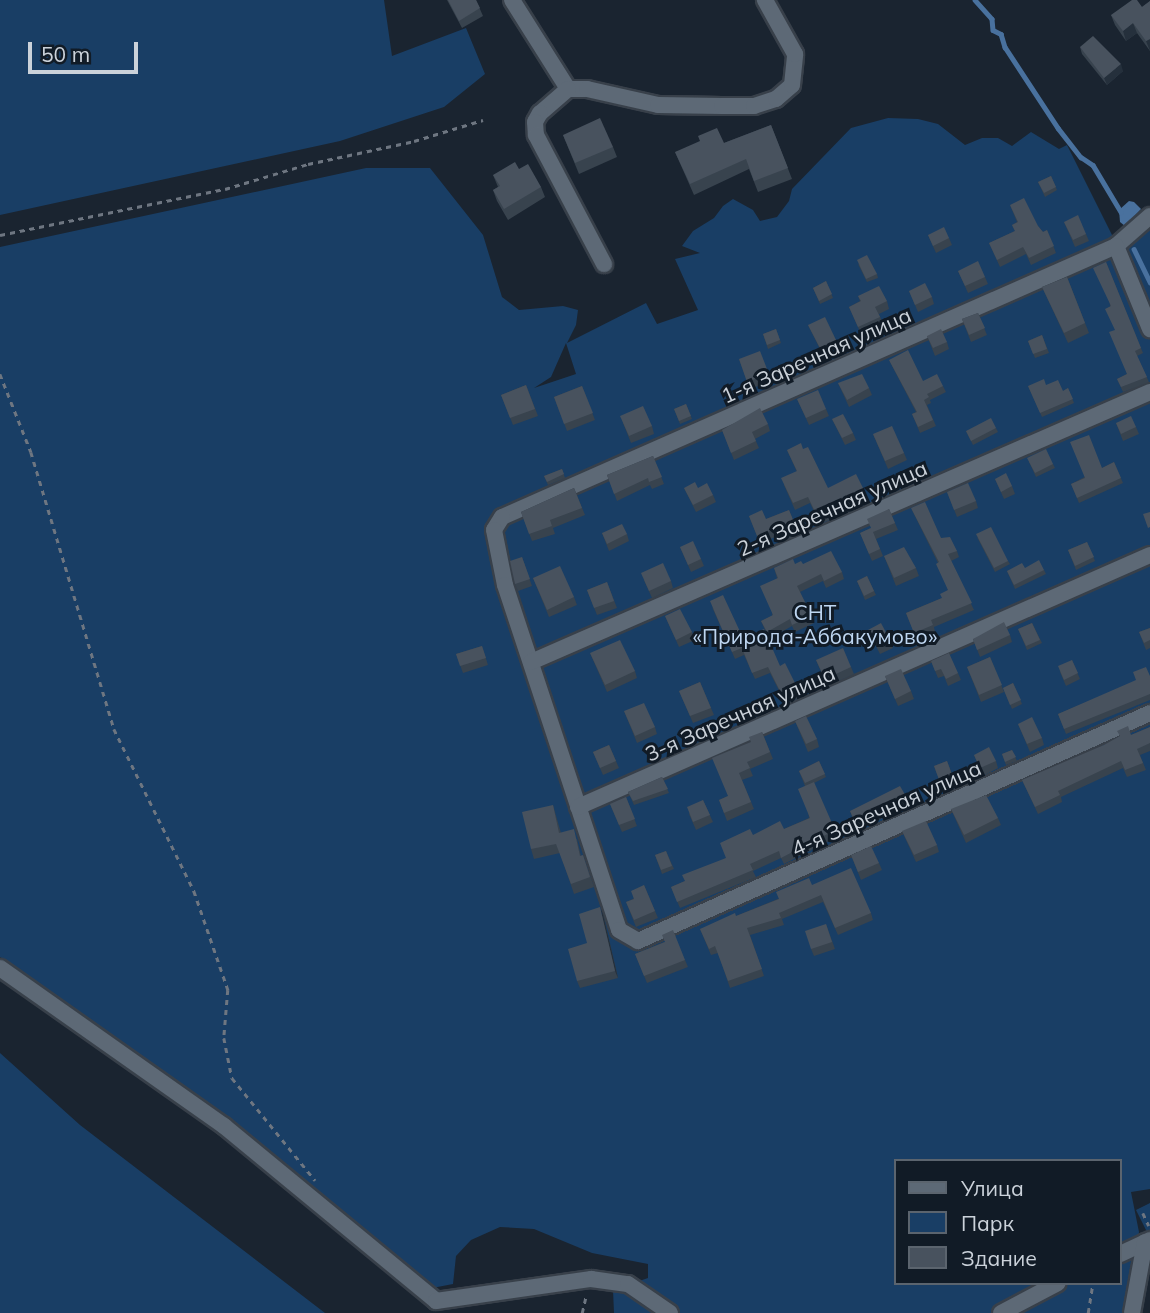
<!DOCTYPE html>
<meta charset="utf-8">
<style>
body{margin:0}
#map{position:relative;width:1150px;height:1313px;overflow:hidden;background:#1a2430;font-family:Mulish,sans-serif}
div>[style]{position:absolute}
.green>*{inset:0;background:#193e65}
.water>*{inset:0;background:#49719e}
.stream>*{height:4.5px;margin:-2.25px;padding:0 2.25px;transform-origin:2.25px;border-radius:2.25px;background:#49719e}
.path>*{height:2.5px;margin-top:-1.25px;transform-origin:0;background:repeating-linear-gradient(90deg,#6e7681 0 5px,transparent 0 10px)}
.roads{filter:drop-shadow(2px 0 #38404a) drop-shadow(-2px 0 #38404a) drop-shadow(0 2px #38404a) drop-shadow(0 -2px #38404a)}
.minor>*{height:16px;margin:-8px;padding:0 8px;transform-origin:8px;border-radius:8px;background:#5d6976}
.wall>*{inset:0;background:#38434e}
.shaded-wall>*{inset:0;background:#25303c}
.building>*{inset:0;background:#48525e}
span{translate:-50% -50%;white-space:nowrap;text-align:center;line-height:1.15;-webkit-text-stroke:6px #111b26;paint-order:stroke}
.street-label{font-size:21px;color:#cbd2da}
.park-label{font-size:21px;color:#bed6f1}
.legend{position:absolute;left:894px;top:1159px;width:228px;height:126px;box-sizing:border-box;background:#111b26;border:2px solid #5b646e;margin:0;padding:9px 12px;list-style:none;font-size:21px;color:#cbd2da}
.legend li{display:flex;align-items:center;gap:14px;height:35px}
.legend b{width:35px;border:2px solid #5b646e}
.scale{position:absolute;left:28px;top:42px;width:110px;height:32px;box-sizing:border-box;border:4px solid #cbd2da;border-top:0;padding-left:9px;font-size:21px;line-height:24px;white-space:nowrap;color:#cbd2da;-webkit-text-stroke:5px #111b26;paint-order:stroke}
</style>
<div id="map">
<div class="green">
<i style="clip-path:polygon(0 0,384px 0,392px 56px,466px 28px,485px 74px,444px 107px,340px 141px,0 215px)"></i>
<i style="clip-path:polygon(evenodd,888px 118px,918px 119px,938px 124px,965px 145px,982px 138px,998px 138px,1012px 146px,1031px 132px,1059px 149px,1067px 145px,1113px 237px,1150px 219px,1150px 1189px,1131px 1192px,1139px 1232px,1125px 1313px,614px 1313px,613px 1290px,648px 1278px,648px 1264px,592px 1253px,534px 1229px,500px 1227px,471px 1240px,456px 1256px,453px 1284px,427px 1289px,367px 1233px,234px 1122px,0 957px,0 247px,366px 168px,430px 168px,483px 235px,502px 297px,519px 310px,563px 306px,578px 310px,576px 325px,567px 343px,646px 303px,657px 324px,698px 310px,675px 259px,700px 253px,682px 246px,693px 231px,714px 218px,723px 206px,733px 199px,753px 210px,760px 221px,777px 217px,789px 201px,792px 189px,851px 128px,888px 118px,566px 343px,576px 374px,534px 388px,551px 377px,566px 343px,888px 118px,896px 1161px,1120px 1161px,1120px 1283px,896px 1283px,896px 1161px)"></i>
<i style="clip-path:polygon(0 1053px,80px 1125px,325px 1313px,0 1313px)"></i>
<i style="clip-path:polygon(1150px 1203px,1150px 1230px,1147px 1232px,1136px 1210px)"></i>
</div>
<div class="water">
<i style="clip-path:polygon(1129px 201px,1134px 202px,1141px 209px,1125px 226px,1120px 222px,1119px 210px)"></i>
</div>
<div class="stream">
<i style="left:975px;top:0;width:25px;rotate:48deg"></i>
<i style="left:992px;top:19px;width:11px;rotate:85deg"></i>
<i style="left:993px;top:30px;width:9px;rotate:27deg"></i>
<i style="left:1001px;top:34px;width:14px;rotate:73deg"></i>
<i style="left:1005px;top:47px;width:97px;rotate:56.8deg"></i>
<i style="left:1058px;top:128px;width:37px;rotate:52deg"></i>
<i style="left:1081px;top:157px;width:14px;rotate:34deg"></i>
<i style="left:1093px;top:165px;width:55px;rotate:59.2deg"></i>
<i style="left:1134px;top:249px;width:37px;rotate:64deg"></i>
</div>
<div class="path">
<i style="left:0;top:235px;width:230px;rotate:-11.6deg"></i>
<i style="left:225px;top:189px;width:87px;rotate:-16.8deg"></i>
<i style="left:308px;top:164px;width:108px;rotate:-12.2deg"></i>
<i style="left:414px;top:141px;width:72px;rotate:-16.9deg"></i>
<i style="left:0;top:374px;width:84px;rotate:68.3deg"></i>
<i style="left:31px;top:452px;width:289px;rotate:73.3deg"></i>
<i style="left:114px;top:729px;width:181px;rotate:63.7deg"></i>
<i style="left:194px;top:891px;width:105px;rotate:71deg"></i>
<i style="left:228px;top:990px;width:48px;rotate:94.8deg"></i>
<i style="left:224px;top:1038px;width:41px;rotate:78.7deg"></i>
<i style="left:232px;top:1078px;width:132px;rotate:50.9deg"></i>
<i style="left:1143px;top:1213px;width:14px;rotate:65deg"></i>
<i style="left:582px;top:1313px;width:17px;rotate:-77deg"></i>
<i style="left:1088px;top:1313px;width:30px;rotate:-81deg"></i>
</div>
<div class="roads">
<div class="minor">
<i style="left:512px;top:0;width:105px;rotate:57.8deg"></i>
<i style="left:568px;top:89px;width:19px"></i>
<i style="left:587px;top:89px;width:73px;rotate:12.7deg"></i>
<i style="left:658px;top:105px;width:64px;rotate:0.9deg"></i>
<i style="left:722px;top:106px;width:32px"></i>
<i style="left:754px;top:106px;width:23px;rotate:-18deg"></i>
<i style="left:776px;top:99px;width:21px;rotate:-41deg"></i>
<i style="left:792px;top:85px;width:31px;rotate:-84deg"></i>
<i style="left:795px;top:54px;width:62px;rotate:-119.1deg"></i>
<i style="left:568px;top:89px;width:37px;rotate:139deg"></i>
<i style="left:540px;top:113px;width:10px;rotate:119deg"></i>
<i style="left:535px;top:122px;width:13px;rotate:86deg"></i>
<i style="left:536px;top:135px;width:146px;rotate:62.2deg"></i>
<i style="left:1150px;top:216px;width:45px;rotate:138.6deg"></i>
<i style="left:1116px;top:246px;width:671px;rotate:156.18deg"></i>
<i style="left:502px;top:517px;width:15px;rotate:122deg"></i>
<i style="left:494px;top:530px;width:56px;rotate:78.7deg"></i>
<i style="left:505px;top:585px;width:363px;rotate:71.7deg"></i>
<i style="left:619px;top:930px;width:22px;rotate:30deg"></i>
<i style="left:638px;top:941px;width:560px;rotate:-24deg"></i>
<i style="left:1116px;top:246px;width:90px;rotate:67.7deg"></i>
<i style="left:531px;top:662px;width:675px;rotate:-23.57deg"></i>
<i style="left:578px;top:807px;width:625px;rotate:-23.78deg"></i>
<i style="left:0;top:968px;width:274px;rotate:35.2deg"></i>
<i style="left:224px;top:1126px;width:275px;rotate:39.5deg"></i>
<i style="left:436px;top:1301px;width:157px;rotate:-8.1deg"></i>
<i style="left:591px;top:1279px;width:37px;rotate:8deg"></i>
<i style="left:628px;top:1284px;width:51px;rotate:34.6deg"></i>
<i style="left:1120px;top:1254px;width:33px;rotate:-25deg"></i>
<i style="left:1001px;top:1313px;width:64px;rotate:-27.8deg"></i>
<i style="left:1132px;top:1313px;width:72px;rotate:-79.6deg"></i>
</div>
</div>
<div class="wall">
<i style="clip-path:polygon(447px 0,476px 0,483px 16px,462px 28px)"></i>
<i style="clip-path:polygon(1150px 1px,1150px 51px,1137px 33px,1126px 41px,1115px 25px,1111px 15px,1142px 7px)"></i>
<i style="clip-path:polygon(1080px 47px,1123px 71px,1107px 85px,1082px 54px)"></i>
<i style="clip-path:polygon(771px 125px,792px 179px,758px 192px,749px 169px,694px 195px,675px 152px,724px 143px)"></i>
<i style="clip-path:polygon(563px 135px,613px 147px,617px 157px,579px 174px)"></i>
<i style="clip-path:polygon(519px 169px,541px 187px,545px 197px,508px 220px,497px 201px,493px 190px,498px 187px,493px 175px)"></i>
<i style="clip-path:polygon(1051px 176px,1057px 190px,1045px 197px,1038px 182px)"></i>
<i style="clip-path:polygon(1010px 205px,1038px 226px,1043px 232px,1047px 230px,1056px 253px,1031px 265px,1026px 254px,1000px 267px,989px 243px,1015px 231px,1012px 225px,1017px 222px)"></i>
<i style="clip-path:polygon(1064px 222px,1086px 234px,1089px 241px,1075px 247px)"></i>
<i style="clip-path:polygon(928px 235px,949px 238px,952px 245px,936px 253px)"></i>
<i style="clip-path:polygon(1106px 262px,1143px 353px,1137px 356px,1149px 382px,1123px 392px,1117px 379px,1127px 374px,1115px 330px,1110px 306px)"></i>
<i style="clip-path:polygon(858px 264px,877px 274px,878px 278px,867px 282px)"></i>
<i style="clip-path:polygon(958px 271px,985px 277px,988px 284px,968px 293px)"></i>
<i style="clip-path:polygon(1067px 277px,1089px 333px,1068px 343px,1042px 287px)"></i>
<i style="clip-path:polygon(826px 281px,833px 298px,820px 304px,813px 288px)"></i>
<i style="clip-path:polygon(909px 291px,932px 297px,934px 304px,918px 312px)"></i>
<i style="clip-path:polygon(858px 296px,887px 301px,889px 309px,879px 314px,883px 324px,861px 334px,849px 307px,860px 301px)"></i>
<i style="clip-path:polygon(978px 313px,987px 335px,971px 342px,962px 319px)"></i>
<i style="clip-path:polygon(808px 325px,836px 340px,839px 347px,823px 355px)"></i>
<i style="clip-path:polygon(776px 329px,781px 343px,768px 349px,763px 334px)"></i>
<i style="clip-path:polygon(1042px 335px,1049px 353px,1035px 358px,1028px 341px)"></i>
<i style="clip-path:polygon(927px 336px,947px 342px,949px 349px,935px 356px)"></i>
<i style="clip-path:polygon(739px 359px,769px 374px,772px 381px,750px 389px)"></i>
<i style="clip-path:polygon(889px 360px,923px 381px,943px 386px,946px 392px,930px 400px,931px 403px,927px 405px,936px 426px,920px 433px,912px 414px,916px 412px)"></i>
<i style="clip-path:polygon(838px 383px,869px 388px,872px 395px,849px 407px)"></i>
<i style="clip-path:polygon(526px 385px,538px 416px,513px 425px,501px 395px)"></i>
<i style="clip-path:polygon(1046px 385px,1063px 391px,1068px 388px,1074px 403px,1042px 417px,1028px 386px)"></i>
<i style="clip-path:polygon(582px 386px,595px 420px,567px 431px,554px 397px)"></i>
<i style="clip-path:polygon(797px 399px,826px 409px,829px 416px,809px 425px)"></i>
<i style="clip-path:polygon(686px 404px,692px 419px,680px 424px,674px 409px)"></i>
<i style="clip-path:polygon(832px 419px,853px 433px,856px 440px,845px 445px)"></i>
<i style="clip-path:polygon(623px 423px,652px 426px,654px 434px,631px 443px)"></i>
<i style="clip-path:polygon(1116px 423px,1136px 427px,1139px 434px,1123px 441px)"></i>
<i style="clip-path:polygon(768px 424px,770px 431px,755px 439px,759px 448px,734px 460px,722px 430px)"></i>
<i style="clip-path:polygon(996px 428px,998px 432px,973px 445px,966px 431px)"></i>
<i style="clip-path:polygon(873px 434px,904px 453px,907px 460px,888px 469px)"></i>
<i style="clip-path:polygon(787px 450px,828px 488px,867px 496px,869px 503px,820px 524px,810px 503px,795px 510px,784px 485px,797px 472px)"></i>
<i style="clip-path:polygon(653px 456px,664px 484px,652px 489px,650px 485px,617px 501px,607px 475px)"></i>
<i style="clip-path:polygon(1029px 462px,1053px 464px,1055px 468px,1036px 477px)"></i>
<i style="clip-path:polygon(1114px 462px,1123px 483px,1079px 503px,1071px 484px)"></i>
<i style="clip-path:polygon(562px 469px,565px 478px,548px 485px,544px 476px)"></i>
<i style="clip-path:polygon(995px 479px,1012px 486px,1015px 494px,1004px 499px)"></i>
<i style="clip-path:polygon(574px 488px,585px 515px,553px 528px,555px 534px,532px 541px,521px 512px)"></i>
<i style="clip-path:polygon(684px 488px,713px 495px,716px 502px,696px 512px)"></i>
<i style="clip-path:polygon(947px 492px,976px 501px,978px 508px,957px 517px)"></i>
<i style="clip-path:polygon(911px 508px,941px 538px,957px 551px,959px 557px,951px 561px,974px 610px,934px 627px,935px 632px,917px 640px,906px 613px,942px 598px,948px 590px,938px 563px)"></i>
<i style="clip-path:polygon(889px 509px,898px 530px,876px 539px,883px 556px,872px 561px,860px 533px,871px 528px)"></i>
<i style="clip-path:polygon(789px 510px,799px 534px,785px 540px,783px 534px,760px 543px,749px 516px,766px 519px)"></i>
<i style="clip-path:polygon(602px 533px,627px 534px,629px 541px,609px 551px)"></i>
<i style="clip-path:polygon(977px 537px,1008px 561px,1010px 564px,995px 572px)"></i>
<i style="clip-path:polygon(1087px 542px,1095px 561px,1076px 570px,1068px 550px)"></i>
<i style="clip-path:polygon(680px 547px,701px 559px,704px 566px,691px 572px)"></i>
<i style="clip-path:polygon(884px 556px,916px 568px,919px 576px,896px 586px)"></i>
<i style="clip-path:polygon(522px 557px,532px 586px,518px 591px,515px 584px)"></i>
<i style="clip-path:polygon(795px 564px,803px 564px,842px 572px,844px 579px,826px 588px,823px 581px,800px 592px,814px 623px,795px 632px,792px 626px,769px 639px,761px 621px,772px 616px,777px 578px,774px 568px)"></i>
<i style="clip-path:polygon(1025px 568px,1044px 570px,1046px 574px,1015px 589px,1007px 571px)"></i>
<i style="clip-path:polygon(867px 576px,876px 595px,865px 600px,857px 581px)"></i>
<i style="clip-path:polygon(533px 578px,574px 597px,577px 605px,549px 617px)"></i>
<i style="clip-path:polygon(644px 580px,671px 581px,673px 588px,652px 598px)"></i>
<i style="clip-path:polygon(607px 582px,617px 608px,597px 615px,587px 590px)"></i>
<i style="clip-path:polygon(712px 607px,743px 638px,780px 666px,799px 691px,801px 697px,786px 704px,770px 673px,755px 679px,744px 655px,735px 659px)"></i>
<i style="clip-path:polygon(665px 616px,692px 632px,695px 640px,679px 647px)"></i>
<i style="clip-path:polygon(1032px 623px,1042px 643px,1027px 650px,1018px 629px)"></i>
<i style="clip-path:polygon(1150px 628px,1150px 648px,1146px 650px,1139px 632px)"></i>
<i style="clip-path:polygon(868px 630px,890px 640px,893px 648px,880px 654px)"></i>
<i style="clip-path:polygon(1010px 635px,1012px 642px,980px 657px,973px 639px)"></i>
<i style="clip-path:polygon(482px 646px,488px 665px,463px 673px,456px 654px)"></i>
<i style="clip-path:polygon(590px 653px,635px 671px,637px 678px,607px 692px)"></i>
<i style="clip-path:polygon(990px 657px,1004px 692px,981px 702px,967px 667px)"></i>
<i style="clip-path:polygon(816px 660px,851px 667px,854px 674px,827px 686px)"></i>
<i style="clip-path:polygon(1072px 660px,1080px 679px,1066px 686px,1060px 672px)"></i>
<i style="clip-path:polygon(931px 661px,958px 673px,961px 680px,948px 686px,944px 676px,938px 678px)"></i>
<i style="clip-path:polygon(885px 676px,911px 691px,914px 699px,898px 706px)"></i>
<i style="clip-path:polygon(1150px 676px,1150px 700px,1066px 734px,1058px 714px)"></i>
<i style="clip-path:polygon(700px 682px,714px 715px,693px 723px,679px 691px)"></i>
<i style="clip-path:polygon(1013px 683px,1022px 704px,1012px 709px,1003px 688px)"></i>
<i style="clip-path:polygon(624px 711px,655px 727px,657px 734px,637px 743px)"></i>
<i style="clip-path:polygon(795px 721px,817px 739px,819px 747px,808px 752px)"></i>
<i style="clip-path:polygon(1018px 724px,1042px 738px,1044px 745px,1030px 752px)"></i>
<i style="clip-path:polygon(1150px 727px,1150px 751px,1140px 755px,1146px 770px,1127px 777px,1123px 768px,1061px 797px,1062px 802px,1038px 814px,1022px 780px)"></i>
<i style="clip-path:polygon(762px 732px,773px 759px,750px 769px,753px 776px,742px 780px,754px 809px,727px 821px,719px 800px,728px 796px,751px 742px)"></i>
<i style="clip-path:polygon(609px 745px,619px 768px,603px 775px,593px 752px)"></i>
<i style="clip-path:polygon(1012px 750px,1017px 761px,1006px 765px,1002px 754px)"></i>
<i style="clip-path:polygon(974px 755px,996px 761px,998px 768px,983px 776px)"></i>
<i style="clip-path:polygon(819px 761px,826px 777px,814px 783px,837px 837px,784px 864px,781px 858px,753px 871px,756px 877px,680px 908px,671px 887px,685px 881px,726px 858px,753px 835px,784px 829px,809px 818px,805px 786px,799px 771px)"></i>
<i style="clip-path:polygon(947px 761px,957px 787px,944px 792px,934px 766px)"></i>
<i style="clip-path:polygon(662px 777px,669px 793px,634px 805px,628px 792px)"></i>
<i style="clip-path:polygon(626px 797px,637px 826px,622px 832px,610px 804px)"></i>
<i style="clip-path:polygon(907px 798px,909px 806px,857px 830px,850px 811px)"></i>
<i style="clip-path:polygon(703px 800px,713px 822px,696px 830px,689px 814px)"></i>
<i style="clip-path:polygon(553px 805px,561px 833px,577px 839px,581px 856px,583px 855px,594px 887px,574px 894px,560px 853px,534px 859px,531px 849px)"></i>
<i style="clip-path:polygon(951px 809px,998px 818px,1001px 825px,966px 843px)"></i>
<i style="clip-path:polygon(902px 831px,937px 845px,939px 852px,916px 862px)"></i>
<i style="clip-path:polygon(666px 851px,674px 869px,662px 874px,655px 855px)"></i>
<i style="clip-path:polygon(851px 855px,879px 863px,882px 870px,861px 880px)"></i>
<i style="clip-path:polygon(644px 885px,658px 918px,636px 927px,626px 902px,633px 899px)"></i>
<i style="clip-path:polygon(812px 885px,871px 913px,873px 920px,838px 935px,823px 902px,782px 919px,784px 925px,750px 935px,764px 976px,730px 988px,718px 953px,711px 955px,700px 929px,736px 916px)"></i>
<i style="clip-path:polygon(603px 914px,618px 978px,580px 988px,577px 981px,587px 943px)"></i>
<i style="clip-path:polygon(826px 924px,835px 949px,814px 956px,811px 949px)"></i>
<i style="clip-path:polygon(664px 942px,685px 960px,688px 967px,647px 983px,635px 954px)"></i>
</div>
<div class="shaded-wall">
<i style="clip-path:polygon(1133px 23px,1137px 33px,1126px 41px,1123px 31px)"></i>
<i style="clip-path:polygon(1150px 39px,1150px 51px,1146px 41px)"></i>
<i style="clip-path:polygon(1121px 64px,1123px 71px,1107px 85px,1104px 78px)"></i>
<i style="clip-path:polygon(600px 907px,603px 914px,618px 978px,615px 971px)"></i>
</div>
<div class="building">
<i style="clip-path:polygon(448px 0,476px 0,480px 8px,459px 21px)"></i>
<i style="clip-path:polygon(1132px 0,1137px 0,1142px 7px,1150px 1px,1150px 39px,1146px 41px,1133px 23px,1123px 31px,1111px 15px)"></i>
<i style="clip-path:polygon(1093px 36px,1121px 64px,1104px 78px,1080px 47px)"></i>
<i style="clip-path:polygon(600px 118px,613px 147px,575px 163px,563px 135px)"></i>
<i style="clip-path:polygon(771px 125px,788px 168px,754px 181px,746px 159px,690px 184px,675px 152px,700px 141px,698px 136px,717px 128px,724px 143px)"></i>
<i style="clip-path:polygon(515px 162px,519px 169px,528px 164px,541px 187px,504px 209px,493px 190px,500px 186px,493px 175px)"></i>
<i style="clip-path:polygon(1051px 176px,1056px 187px,1044px 193px,1038px 182px)"></i>
<i style="clip-path:polygon(1024px 198px,1038px 226px,1043px 232px,1047px 230px,1054px 246px,1029px 258px,1023px 247px,997px 260px,989px 243px,1015px 231px,1012px 225px,1018px 222px,1010px 205px)"></i>
<i style="clip-path:polygon(1078px 215px,1086px 234px,1073px 240px,1064px 222px)"></i>
<i style="clip-path:polygon(944px 227px,949px 238px,933px 246px,928px 235px)"></i>
<i style="clip-path:polygon(867px 255px,877px 274px,866px 279px,857px 260px)"></i>
<i style="clip-path:polygon(978px 261px,985px 277px,965px 286px,958px 271px)"></i>
<i style="clip-path:polygon(1106px 262px,1141px 348px,1135px 351px,1147px 377px,1121px 387px,1117px 379px,1127px 374px,1109px 332px,1115px 330px,1105px 309px,1111px 306px,1093px 268px)"></i>
<i style="clip-path:polygon(1067px 277px,1085px 323px,1064px 333px,1042px 287px)"></i>
<i style="clip-path:polygon(826px 281px,832px 294px,819px 301px,813px 288px)"></i>
<i style="clip-path:polygon(925px 283px,932px 297px,915px 305px,909px 291px)"></i>
<i style="clip-path:polygon(879px 286px,887px 301px,875px 307px,880px 317px,858px 327px,849px 307px,861px 301px,858px 296px)"></i>
<i style="clip-path:polygon(978px 313px,985px 328px,969px 335px,962px 319px)"></i>
<i style="clip-path:polygon(825px 317px,836px 340px,820px 348px,808px 325px)"></i>
<i style="clip-path:polygon(776px 329px,780px 340px,767px 345px,763px 334px)"></i>
<i style="clip-path:polygon(941px 329px,947px 342px,933px 348px,927px 336px)"></i>
<i style="clip-path:polygon(1042px 335px,1047px 349px,1033px 354px,1028px 341px)"></i>
<i style="clip-path:polygon(908px 350px,923px 381px,937px 374px,943px 386px,927px 394px,929px 397px,924px 400px,933px 420px,918px 427px,912px 414px,917px 412px,889px 360px)"></i>
<i style="clip-path:polygon(760px 351px,769px 374px,747px 382px,739px 359px)"></i>
<i style="clip-path:polygon(862px 374px,869px 388px,847px 400px,838px 383px)"></i>
<i style="clip-path:polygon(1044px 379px,1046px 385px,1058px 380px,1063px 391px,1068px 388px,1073px 399px,1040px 413px,1028px 386px)"></i>
<i style="clip-path:polygon(526px 385px,535px 409px,510px 418px,501px 395px)"></i>
<i style="clip-path:polygon(582px 386px,593px 413px,564px 424px,554px 397px)"></i>
<i style="clip-path:polygon(818px 390px,826px 409px,806px 418px,797px 399px)"></i>
<i style="clip-path:polygon(686px 404px,691px 416px,679px 421px,674px 409px)"></i>
<i style="clip-path:polygon(643px 406px,652px 426px,629px 436px,620px 416px)"></i>
<i style="clip-path:polygon(760px 408px,768px 424px,752px 432px,756px 441px,731px 453px,722px 430px)"></i>
<i style="clip-path:polygon(843px 414px,853px 433px,842px 438px,832px 419px)"></i>
<i style="clip-path:polygon(1131px 416px,1136px 427px,1121px 434px,1116px 423px)"></i>
<i style="clip-path:polygon(991px 418px,996px 428px,971px 441px,966px 431px)"></i>
<i style="clip-path:polygon(892px 426px,904px 453px,885px 461px,873px 434px)"></i>
<i style="clip-path:polygon(1089px 435px,1102px 468px,1114px 462px,1121px 478px,1077px 498px,1071px 484px,1085px 478px,1070px 442px)"></i>
<i style="clip-path:polygon(801px 443px,803px 449px,808px 447px,828px 488px,856px 474px,867px 496px,818px 518px,808px 497px,793px 503px,781px 478px,797px 471px,787px 450px)"></i>
<i style="clip-path:polygon(1046px 449px,1053px 464px,1035px 473px,1027px 458px)"></i>
<i style="clip-path:polygon(653px 456px,662px 477px,649px 482px,648px 478px,614px 494px,607px 475px)"></i>
<i style="clip-path:polygon(562px 469px,564px 474px,547px 482px,544px 476px)"></i>
<i style="clip-path:polygon(1006px 473px,1012px 486px,1001px 492px,995px 479px)"></i>
<i style="clip-path:polygon(695px 482px,698px 488px,707px 483px,713px 495px,693px 505px,684px 488px)"></i>
<i style="clip-path:polygon(968px 483px,976px 501px,954px 510px,947px 492px)"></i>
<i style="clip-path:polygon(574px 488px,582px 508px,550px 520px,552px 526px,529px 534px,521px 512px)"></i>
<i style="clip-path:polygon(925px 502px,941px 538px,950px 537px,957px 551px,948px 554px,972px 603px,931px 620px,933px 625px,914px 633px,906px 613px,942px 598px,940px 594px,948px 590px,936px 564px,939px 562px,911px 508px)"></i>
<i style="clip-path:polygon(889px 509px,895px 523px,873px 532px,880px 549px,869px 554px,860px 533px,871px 528px,867px 519px)"></i>
<i style="clip-path:polygon(762px 510px,766px 519px,789px 510px,796px 527px,783px 532px,780px 527px,757px 536px,749px 516px)"></i>
<i style="clip-path:polygon(1150px 512px,1150px 527px,1148px 528px,1143px 514px)"></i>
<i style="clip-path:polygon(622px 524px,627px 534px,607px 544px,602px 533px)"></i>
<i style="clip-path:polygon(991px 527px,1008px 561px,994px 568px,976px 534px)"></i>
<i style="clip-path:polygon(693px 541px,701px 559px,688px 565px,680px 547px)"></i>
<i style="clip-path:polygon(1087px 542px,1094px 557px,1075px 566px,1068px 550px)"></i>
<i style="clip-path:polygon(904px 547px,916px 568px,894px 578px,884px 556px)"></i>
<i style="clip-path:polygon(831px 551px,842px 572px,824px 581px,821px 574px,797px 586px,812px 616px,792px 625px,790px 619px,767px 632px,761px 621px,773px 615px,760px 586px,778px 578px,774px 568px,793px 559px,795px 564px,801px 561px,803px 564px)"></i>
<i style="clip-path:polygon(522px 557px,530px 579px,515px 584px,510px 561px)"></i>
<i style="clip-path:polygon(1039px 560px,1044px 570px,1014px 585px,1007px 571px,1022px 563px,1025px 568px)"></i>
<i style="clip-path:polygon(663px 563px,671px 581px,649px 591px,641px 573px)"></i>
<i style="clip-path:polygon(560px 566px,574px 597px,547px 610px,533px 578px)"></i>
<i style="clip-path:polygon(867px 576px,874px 591px,864px 596px,857px 581px)"></i>
<i style="clip-path:polygon(607px 582px,614px 601px,594px 608px,587px 590px)"></i>
<i style="clip-path:polygon(723px 595px,743px 638px,764px 629px,780px 666px,785px 663px,799px 691px,783px 697px,768px 667px,752px 673px,742px 648px,732px 652px,710px 601px)"></i>
<i style="clip-path:polygon(680px 609px,692px 632px,676px 640px,665px 616px)"></i>
<i style="clip-path:polygon(1004px 622px,1010px 635px,977px 650px,973px 639px)"></i>
<i style="clip-path:polygon(881px 623px,890px 640px,877px 647px,868px 630px)"></i>
<i style="clip-path:polygon(1032px 623px,1040px 640px,1026px 646px,1018px 629px)"></i>
<i style="clip-path:polygon(1150px 628px,1150px 640px,1144px 643px,1139px 632px)"></i>
<i style="clip-path:polygon(620px 640px,635px 671px,605px 685px,590px 653px)"></i>
<i style="clip-path:polygon(482px 646px,486px 658px,460px 666px,456px 654px)"></i>
<i style="clip-path:polygon(843px 648px,851px 667px,825px 679px,816px 660px)"></i>
<i style="clip-path:polygon(949px 653px,958px 673px,946px 679px,941px 669px,935px 671px,931px 661px)"></i>
<i style="clip-path:polygon(990px 657px,1002px 685px,979px 695px,967px 667px)"></i>
<i style="clip-path:polygon(1072px 660px,1078px 673px,1064px 680px,1058px 666px)"></i>
<i style="clip-path:polygon(1146px 667px,1150px 676px,1150px 694px,1064px 729px,1058px 714px,1136px 680px,1133px 672px)"></i>
<i style="clip-path:polygon(901px 669px,911px 691px,895px 699px,885px 676px)"></i>
<i style="clip-path:polygon(700px 682px,711px 708px,690px 716px,679px 691px)"></i>
<i style="clip-path:polygon(1013px 683px,1021px 700px,1010px 705px,1003px 688px)"></i>
<i style="clip-path:polygon(644px 703px,655px 727px,635px 736px,624px 711px)"></i>
<i style="clip-path:polygon(806px 716px,817px 739px,806px 744px,795px 721px)"></i>
<i style="clip-path:polygon(1032px 717px,1042px 738px,1027px 744px,1018px 724px)"></i>
<i style="clip-path:polygon(1128px 726px,1131px 735px,1150px 727px,1150px 743px,1137px 749px,1143px 763px,1125px 770px,1121px 761px,1058px 791px,1060px 795px,1035px 807px,1022px 780px,1104px 745px,1120px 736px,1117px 731px)"></i>
<i style="clip-path:polygon(762px 732px,770px 752px,747px 762px,750px 768px,739px 773px,751px 802px,724px 813px,719px 800px,728px 796px,712px 758px,751px 742px,749px 737px)"></i>
<i style="clip-path:polygon(609px 745px,616px 761px,600px 768px,593px 752px)"></i>
<i style="clip-path:polygon(989px 747px,996px 761px,980px 768px,974px 755px)"></i>
<i style="clip-path:polygon(1012px 750px,1016px 757px,1005px 762px,1002px 754px)"></i>
<i style="clip-path:polygon(819px 761px,825px 774px,805px 783px,799px 771px)"></i>
<i style="clip-path:polygon(947px 761px,954px 780px,941px 785px,934px 766px)"></i>
<i style="clip-path:polygon(662px 777px,668px 789px,633px 801px,628px 792px)"></i>
<i style="clip-path:polygon(814px 782px,835px 830px,781px 858px,779px 851px,750px 864px,753px 870px,677px 902px,671px 887px,685px 881px,682px 875px,726px 858px,720px 843px,750px 829px,753px 835px,780px 821px,784px 829px,810px 818px,798px 789px)"></i>
<i style="clip-path:polygon(900px 786px,907px 798px,855px 822px,850px 811px)"></i>
<i style="clip-path:polygon(986px 795px,998px 818px,964px 835px,951px 809px)"></i>
<i style="clip-path:polygon(626px 797px,635px 819px,619px 825px,610px 804px)"></i>
<i style="clip-path:polygon(703px 800px,710px 815px,693px 822px,687px 807px)"></i>
<i style="clip-path:polygon(553px 805px,559px 833px,574px 829px,580px 856px,583px 855px,590px 877px,571px 884px,556px 844px,531px 849px,522px 812px)"></i>
<i style="clip-path:polygon(926px 821px,937px 845px,914px 855px,902px 831px)"></i>
<i style="clip-path:polygon(871px 846px,879px 863px,858px 872px,851px 855px)"></i>
<i style="clip-path:polygon(666px 851px,672px 866px,661px 870px,655px 855px)"></i>
<i style="clip-path:polygon(851px 868px,871px 913px,835px 928px,821px 895px,779px 913px,781px 918px,747px 928px,762px 969px,728px 981px,715px 946px,709px 949px,700px 929px,735px 913px,736px 916px,779px 899px,776px 892px,809px 878px,812px 885px)"></i>
<i style="clip-path:polygon(644px 885px,655px 911px,634px 920px,626px 902px,634px 899px,631px 891px)"></i>
<i style="clip-path:polygon(600px 907px,615px 971px,577px 981px,568px 949px,587px 943px,579px 914px)"></i>
<i style="clip-path:polygon(826px 924px,832px 942px,811px 949px,805px 931px)"></i>
<i style="clip-path:polygon(673px 930px,685px 960px,644px 976px,635px 954px,665px 942px,662px 935px)"></i>
</div>
<div class="street-label">
<span style="left:816px;top:355px;rotate:-24deg">1-я Заречная улица</span>
<span style="left:832px;top:508px;rotate:-24deg">2-я Заречная улица</span>
<span style="left:740px;top:713px;rotate:-24deg">3-я Заречная улица</span>
<span style="left:886px;top:808px;rotate:-24deg">4-я Заречная улица</span>
</div>
<div class="park-label">
<span style="left:815px;top:624px">СНТ<br>«Природа-Аббакумово»</span>
</div>
<ul class="legend">
<li><b style="height:9px;background:#5d6976"></b>Улица</li>
<li><b style="height:19px;background:#193e65"></b>Парк</li>
<li><b style="height:19px;background:#48525e"></b>Здание</li>
</ul>
<div class="scale">50 m</div>
</div>
